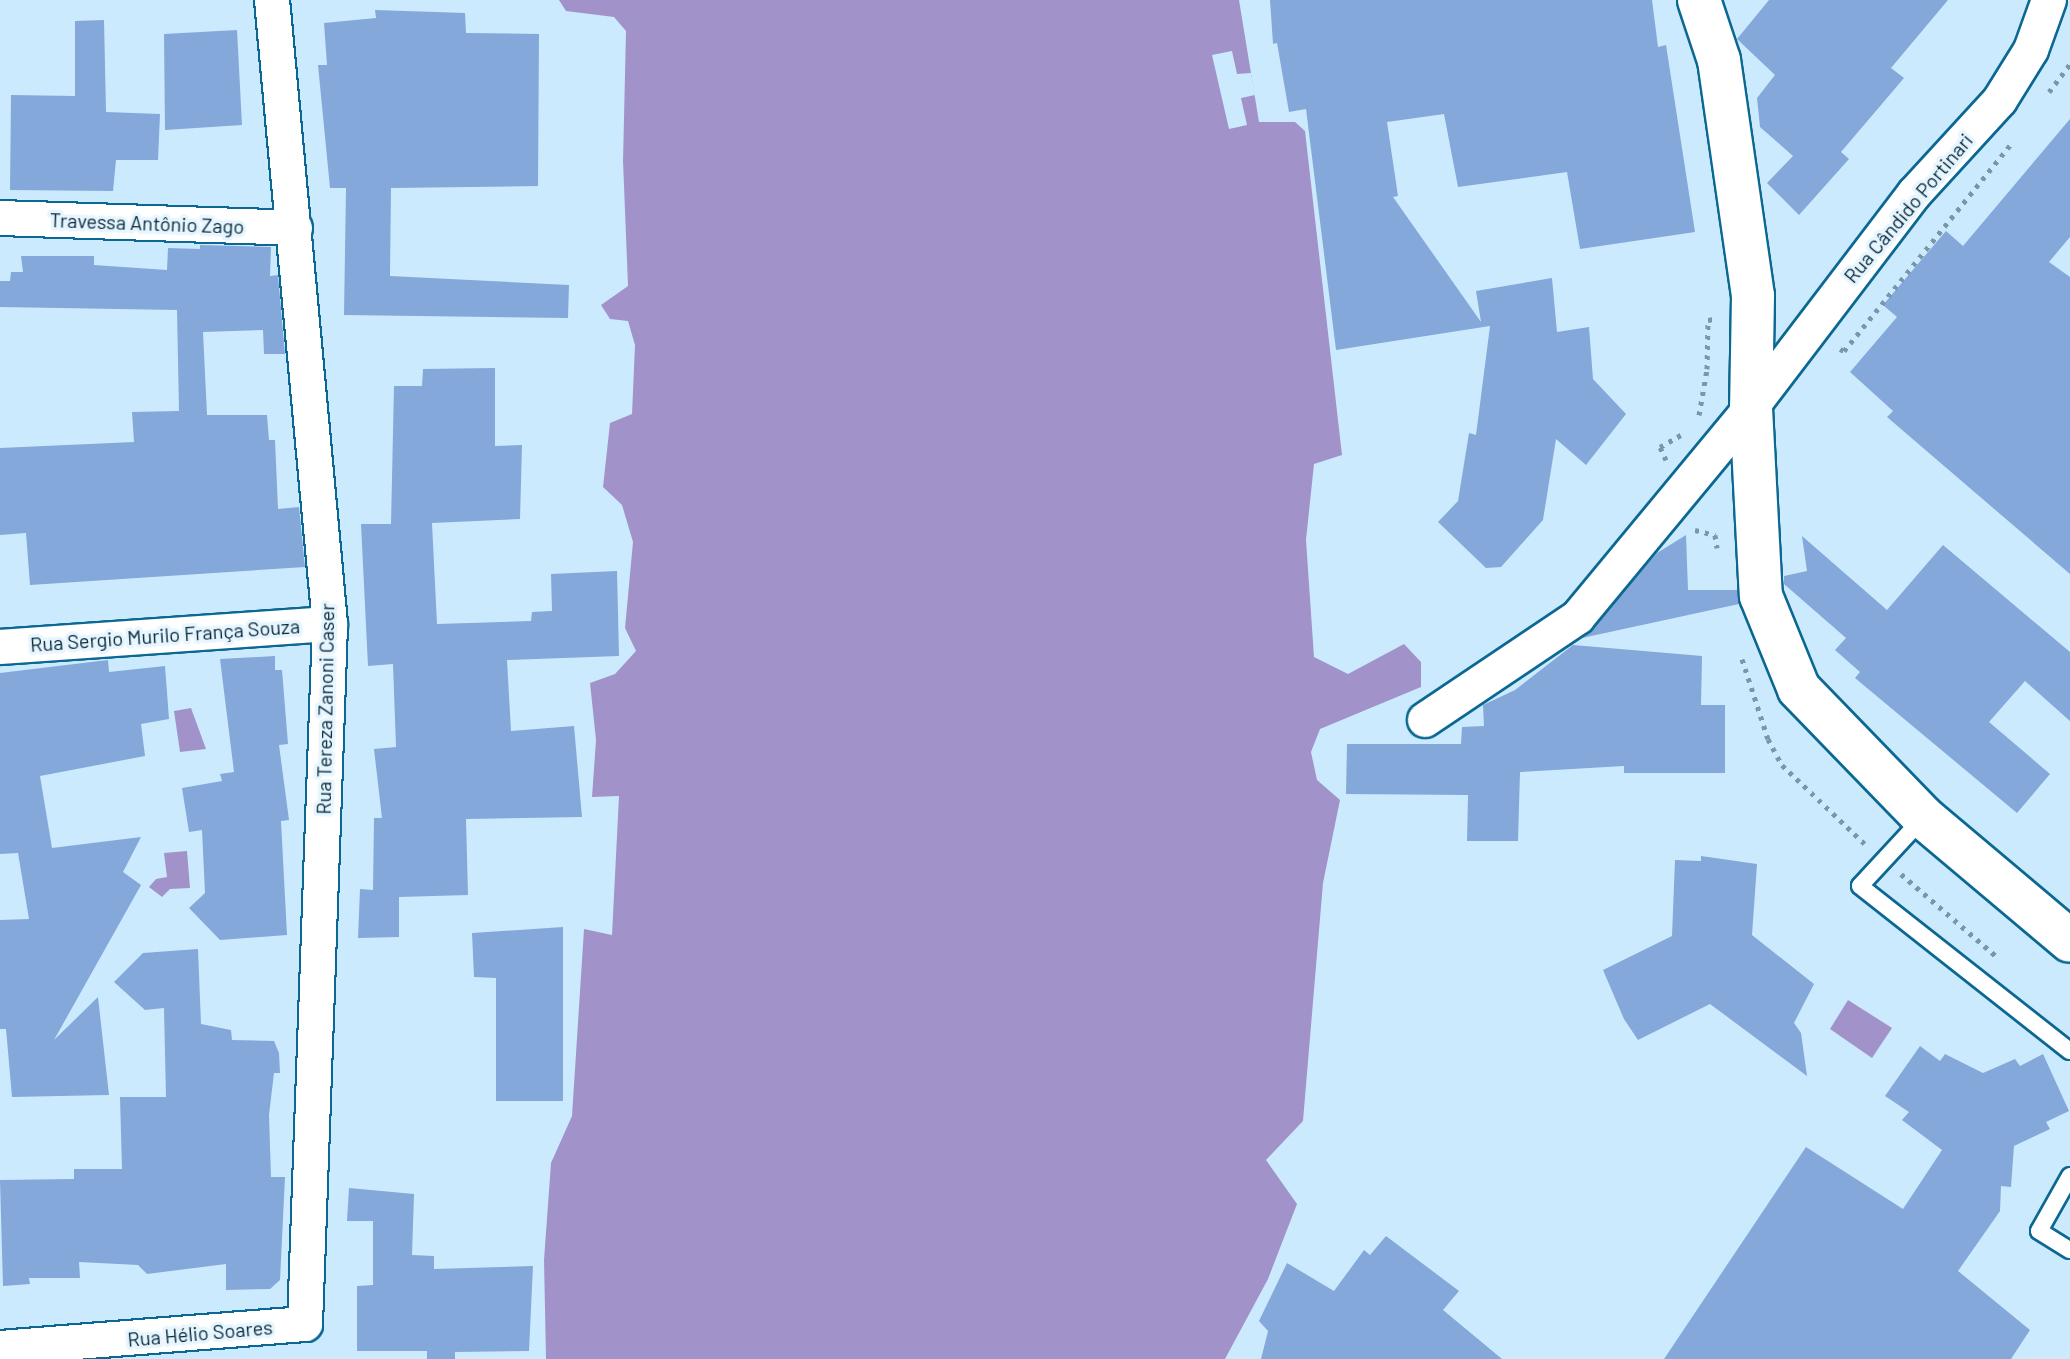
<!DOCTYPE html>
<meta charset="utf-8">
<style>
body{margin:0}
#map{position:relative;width:2070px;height:1359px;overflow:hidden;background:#cceafd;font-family:Barlow,sans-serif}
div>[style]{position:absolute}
.water>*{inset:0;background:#a193ca}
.pier>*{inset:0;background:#cceafd}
.building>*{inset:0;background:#84a8d9}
.path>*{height:5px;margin-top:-2.5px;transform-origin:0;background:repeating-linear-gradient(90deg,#7898aa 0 4px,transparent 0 10px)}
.roads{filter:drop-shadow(2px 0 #0b6892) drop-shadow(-2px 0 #0b6892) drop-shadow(0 2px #0b6892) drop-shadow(0 -2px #0b6892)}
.service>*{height:16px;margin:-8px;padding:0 8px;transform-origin:8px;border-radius:8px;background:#fff}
.minor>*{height:34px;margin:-17px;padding:0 17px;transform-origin:17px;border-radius:17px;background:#fff}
.tertiary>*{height:42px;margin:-21px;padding:0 21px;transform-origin:21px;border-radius:21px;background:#fff}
span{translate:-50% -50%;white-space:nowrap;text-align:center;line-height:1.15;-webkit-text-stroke:7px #e6f5fe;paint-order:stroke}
.street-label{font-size:20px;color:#042739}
</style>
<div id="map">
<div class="water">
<i style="clip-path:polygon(559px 0,1239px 0,1259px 122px,1295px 122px,1305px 131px,1342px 455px,1314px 464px,1306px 540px,1314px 657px,1348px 674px,1404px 644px,1421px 662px,1421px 687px,1320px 729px,1311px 752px,1317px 780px,1340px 800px,1323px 883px,1303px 1121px,1266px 1160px,1297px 1204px,1268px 1279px,1225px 1359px,546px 1359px,544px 1260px,551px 1163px,572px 1116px,584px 929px,612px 935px,619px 796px,592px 797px,596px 740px,590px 683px,615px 674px,636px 651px,625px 628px,633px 542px,622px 505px,603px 487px,610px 423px,632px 414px,635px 345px,628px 321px,610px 319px,601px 305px,628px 286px,623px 161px,626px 31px,614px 17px,566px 11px)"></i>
<i style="clip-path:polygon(191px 708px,206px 749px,180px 752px,174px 711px)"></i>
<i style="clip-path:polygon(187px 851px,190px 888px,170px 889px,162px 897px,149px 887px,156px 879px,167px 877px,164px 853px)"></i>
<i style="clip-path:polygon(1848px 1000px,1892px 1028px,1872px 1058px,1830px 1029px)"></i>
</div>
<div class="pier">
<i style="clip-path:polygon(1232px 51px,1237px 74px,1251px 73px,1255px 95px,1241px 98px,1247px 125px,1229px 129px,1212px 55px)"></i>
</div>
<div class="building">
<i style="clip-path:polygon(1270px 0,1652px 0,1658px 47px,1666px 45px,1695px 232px,1580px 249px,1567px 172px,1458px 187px,1444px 114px,1387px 122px,1398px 196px,1393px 197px,1481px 322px,1476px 291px,1552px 278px,1557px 332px,1589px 327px,1593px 379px,1626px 414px,1586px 465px,1556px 439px,1543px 520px,1501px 567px,1486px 568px,1438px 522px,1458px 501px,1469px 433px,1476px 435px,1490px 326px,1336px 350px,1306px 109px,1289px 112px,1277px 43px,1273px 44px)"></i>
<i style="clip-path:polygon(1769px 0,1948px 0,1891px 68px,1904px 78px,1841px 152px,1849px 159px,1799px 215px,1767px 183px,1793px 156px,1760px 127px,1757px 98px,1775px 75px,1737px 39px)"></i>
<i style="clip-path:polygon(375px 10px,465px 13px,466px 33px,539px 34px,538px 186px,391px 188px,390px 276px,569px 285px,568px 318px,344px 315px,346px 188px,330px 188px,318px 65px,327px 65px,324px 23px,376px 18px)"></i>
<i style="clip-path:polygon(104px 20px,106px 112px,160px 114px,158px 160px,116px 160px,113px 191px,10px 190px,11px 95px,75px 96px,75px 21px)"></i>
<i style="clip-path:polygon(237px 30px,242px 125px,165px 130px,164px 34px)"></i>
<i style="clip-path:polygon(2070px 119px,2070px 237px,2049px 262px,2070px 277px,2070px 574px,1887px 417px,1893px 411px,1850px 372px,1897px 317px,1883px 305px,1946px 231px,1963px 246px)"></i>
<i style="clip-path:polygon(200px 245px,271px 247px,270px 276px,278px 275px,285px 354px,264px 354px,263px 330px,203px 332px,207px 415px,267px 415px,269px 440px,275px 440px,278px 509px,299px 507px,305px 567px,30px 585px,26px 533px,0 535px,0 448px,134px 442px,132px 412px,179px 411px,177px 310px,0 307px,0 281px,10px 281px,11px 272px,23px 272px,21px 256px,94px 256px,94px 265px,167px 270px,168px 248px,200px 249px)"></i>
<i style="clip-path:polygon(495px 368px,495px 446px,522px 445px,520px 519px,432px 523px,437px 624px,531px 621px,532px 612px,552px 611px,551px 574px,617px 571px,619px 656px,507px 660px,511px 731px,574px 726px,582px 817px,466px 819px,468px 895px,399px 897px,399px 937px,358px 938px,360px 889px,373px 890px,374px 818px,382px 818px,374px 749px,396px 747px,393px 664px,368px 666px,361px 524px,391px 524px,394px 386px,422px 386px,423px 369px)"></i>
<i style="clip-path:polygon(1686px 535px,1688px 590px,1737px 590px,1739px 604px,1582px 638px,1657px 553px)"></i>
<i style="clip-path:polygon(1802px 536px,1887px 610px,1943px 545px,2070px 652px,2070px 721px,2025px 681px,1989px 722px,2050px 774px,2017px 813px,1855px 678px,1860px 672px,1835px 650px,1846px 638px,1784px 584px,1784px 576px,1807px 571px)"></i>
<i style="clip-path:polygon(1573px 645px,1702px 656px,1701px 705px,1725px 705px,1725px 773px,1624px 773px,1624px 766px,1520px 772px,1518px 841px,1467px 841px,1468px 795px,1346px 794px,1347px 744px,1461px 744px,1462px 727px,1484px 726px,1483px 705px,1515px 690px)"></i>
<i style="clip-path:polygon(275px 656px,275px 670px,282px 670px,288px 744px,279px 745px,289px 820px,281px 821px,287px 935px,220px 940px,189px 908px,205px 893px,202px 830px,189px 832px,182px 788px,222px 781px,220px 774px,234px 772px,220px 659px)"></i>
<i style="clip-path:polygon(108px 660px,109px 672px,165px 666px,169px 719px,141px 724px,145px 756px,40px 776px,52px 848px,141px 837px,123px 872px,141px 885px,54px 1040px,98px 997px,109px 1095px,12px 1097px,6px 1029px,0 1029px,0 920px,29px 919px,18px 853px,0 854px,0 673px)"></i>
<i style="clip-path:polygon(1701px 856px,1757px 864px,1752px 935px,1814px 984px,1794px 1023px,1801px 1033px,1807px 1076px,1710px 1004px,1638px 1040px,1624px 1019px,1603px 970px,1672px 936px,1675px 860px,1701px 861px)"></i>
<i style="clip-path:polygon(563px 927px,563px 1101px,496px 1101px,496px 978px,474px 977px,472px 933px)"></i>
<i style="clip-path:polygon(198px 949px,201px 1024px,231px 1030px,232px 1040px,274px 1041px,279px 1053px,280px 1073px,274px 1073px,269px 1115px,271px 1177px,285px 1177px,280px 1280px,270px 1289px,226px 1290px,226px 1264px,147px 1274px,138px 1265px,79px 1262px,80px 1278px,29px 1278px,30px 1284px,3px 1286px,0 1180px,74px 1179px,74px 1169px,122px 1169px,120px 1097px,166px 1097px,164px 1008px,145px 1010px,114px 982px,143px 953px)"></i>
<i style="clip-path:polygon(1920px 1046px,1940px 1061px,1945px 1054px,1983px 1073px,2015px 1059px,2020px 1066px,2043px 1054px,2069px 1111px,2046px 1122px,2050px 1129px,2014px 1146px,2011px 1187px,2001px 1186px,2000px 1211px,1958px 1271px,2030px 1330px,2011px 1359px,1664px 1359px,1806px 1147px,1903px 1209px,1942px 1150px,1902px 1120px,1909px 1112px,1885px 1096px)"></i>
<i style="clip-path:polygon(349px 1188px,414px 1194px,412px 1255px,434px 1256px,434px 1269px,533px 1266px,529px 1351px,455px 1352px,455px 1359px,427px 1359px,427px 1351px,357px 1351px,357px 1286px,373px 1285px,373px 1221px,347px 1221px)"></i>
<i style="clip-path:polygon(1386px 1236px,1459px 1291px,1443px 1310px,1502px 1359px,1261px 1359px,1268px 1331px,1259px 1321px,1287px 1263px,1334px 1291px,1364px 1250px,1370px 1255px)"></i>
</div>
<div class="path">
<i style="left:2049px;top:92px;width:35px;rotate:-53deg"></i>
<i style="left:1840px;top:349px;width:4px;rotate:27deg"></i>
<i style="left:1844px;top:351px;width:265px;rotate:-51.1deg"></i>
<i style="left:1699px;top:415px;width:47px;rotate:-80.1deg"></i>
<i style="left:1707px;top:369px;width:49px;rotate:-88.8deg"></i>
<i style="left:1708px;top:320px;width:6px;rotate:-9deg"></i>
<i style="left:1666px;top:460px;width:14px;rotate:-115deg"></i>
<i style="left:1660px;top:447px;width:28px;rotate:-30deg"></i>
<i style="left:1695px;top:530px;width:21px;rotate:14deg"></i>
<i style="left:1715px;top:535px;width:13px;rotate:81deg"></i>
<i style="left:1742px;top:659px;width:84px;rotate:72deg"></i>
<i style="left:1768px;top:739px;width:30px;rotate:62deg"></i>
<i style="left:1782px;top:765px;width:116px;rotate:43.6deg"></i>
<i style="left:1901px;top:874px;width:127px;rotate:40.8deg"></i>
</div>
<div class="roads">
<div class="service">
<i style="left:1922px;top:819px;width:91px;rotate:132.8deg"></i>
<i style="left:1860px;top:886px;width:267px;rotate:38.2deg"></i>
<i style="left:2070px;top:1176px;width:63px;rotate:119.4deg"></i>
<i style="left:2039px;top:1231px;width:36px;rotate:32deg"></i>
</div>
<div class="minor">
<i style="left:0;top:218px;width:295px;rotate:1.9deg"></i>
<i style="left:0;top:647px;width:331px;rotate:-4deg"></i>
<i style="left:1425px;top:720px;width:184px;rotate:-33.9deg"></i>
<i style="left:1578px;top:617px;width:271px;rotate:-50.4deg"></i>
<i style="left:1751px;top:408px;width:269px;rotate:-52.7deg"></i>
<i style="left:1914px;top:194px;width:127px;rotate:-47.5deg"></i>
<i style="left:2000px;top:100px;width:59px;rotate:-58.2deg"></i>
<i style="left:2031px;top:50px;width:53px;rotate:-70.2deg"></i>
<i style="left:0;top:1348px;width:306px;rotate:-4.5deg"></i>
<i style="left:305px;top:1324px;width:700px;rotate:-87.95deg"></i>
<i style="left:330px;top:624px;width:627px;rotate:-95.31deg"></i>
</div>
<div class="tertiary">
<i style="left:1699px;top:0;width:63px;rotate:71.6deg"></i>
<i style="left:1719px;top:60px;width:238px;rotate:81.8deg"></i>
<i style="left:1753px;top:296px;width:112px;rotate:91deg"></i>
<i style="left:1751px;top:408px;width:188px;rotate:87deg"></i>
<i style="left:1761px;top:596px;width:100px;rotate:67.8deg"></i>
<i style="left:1799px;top:689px;width:178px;rotate:45.9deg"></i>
<i style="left:1923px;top:817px;width:192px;rotate:40.1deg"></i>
</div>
</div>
<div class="street-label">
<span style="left:1908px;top:208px;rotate:-50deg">Rua Cândido Portinari</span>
<span style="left:147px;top:223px;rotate:2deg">Travessa Antônio Zago</span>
<span style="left:165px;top:635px;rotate:-4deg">Rua Sergio Murilo França Souza</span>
<span style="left:325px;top:709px;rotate:-89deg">Rua Tereza Zanoni Caser</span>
<span style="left:200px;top:1333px;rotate:-5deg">Rua Hélio Soares</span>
</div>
</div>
